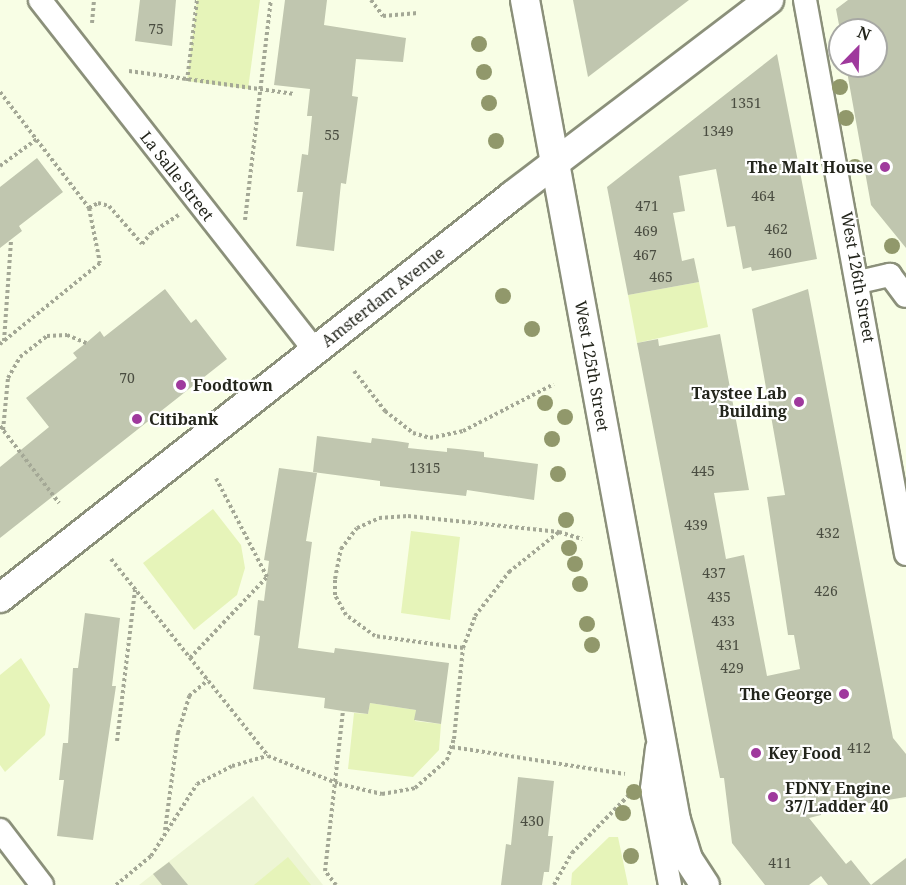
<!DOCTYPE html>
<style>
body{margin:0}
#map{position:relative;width:906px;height:885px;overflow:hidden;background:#f8fee5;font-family:"Noto Serif",serif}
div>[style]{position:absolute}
.built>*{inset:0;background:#edf5d4}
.green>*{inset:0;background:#e6f4b9}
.building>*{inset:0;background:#c0c6af}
.path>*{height:4px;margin-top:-2px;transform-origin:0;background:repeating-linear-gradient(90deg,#a4a896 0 3px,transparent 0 6px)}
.roads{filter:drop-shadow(2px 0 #8b907a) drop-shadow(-2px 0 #8b907a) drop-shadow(0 2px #8b907a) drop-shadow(0 -2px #8b907a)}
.minor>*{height:22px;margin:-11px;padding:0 11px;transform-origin:11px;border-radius:11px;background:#fff}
.major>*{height:28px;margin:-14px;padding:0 14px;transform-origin:14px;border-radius:14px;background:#fff}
.trees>*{width:16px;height:16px;margin:-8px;border-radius:50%;background:#91986b}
.dots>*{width:16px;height:16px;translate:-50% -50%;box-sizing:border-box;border:3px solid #fff;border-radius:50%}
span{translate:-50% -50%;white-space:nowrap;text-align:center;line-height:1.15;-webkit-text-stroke:4.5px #fff;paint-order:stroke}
.number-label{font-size:14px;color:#4a4d41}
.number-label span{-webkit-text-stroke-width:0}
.poi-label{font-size:16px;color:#23251c;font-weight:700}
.right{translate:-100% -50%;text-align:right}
.left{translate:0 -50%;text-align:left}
.street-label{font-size:16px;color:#23251c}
.north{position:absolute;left:828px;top:18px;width:60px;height:60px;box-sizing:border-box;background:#fff;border:2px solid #a7a8a4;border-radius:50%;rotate:23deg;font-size:16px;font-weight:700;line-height:24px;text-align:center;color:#23251c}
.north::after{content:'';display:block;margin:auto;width:21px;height:27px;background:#9f399d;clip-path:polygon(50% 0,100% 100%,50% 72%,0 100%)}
</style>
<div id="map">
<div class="built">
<i style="clip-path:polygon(253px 796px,323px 885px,139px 885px)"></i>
</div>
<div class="green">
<i style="clip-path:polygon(197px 0,260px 0,248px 89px,187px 81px)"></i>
<i style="clip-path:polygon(699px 282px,708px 327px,637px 343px,628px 295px)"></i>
<i style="clip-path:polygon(213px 509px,241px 545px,245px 568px,237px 595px,194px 630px,143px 563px)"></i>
<i style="clip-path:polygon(411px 531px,460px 537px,450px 620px,401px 613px)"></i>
<i style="clip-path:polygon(21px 658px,50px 705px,45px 735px,5px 772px,0 765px,0 675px)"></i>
<i style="clip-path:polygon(370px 703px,416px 710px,415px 721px,441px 724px,439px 750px,413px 777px,348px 769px,354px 713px,368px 714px)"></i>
<i style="clip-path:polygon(609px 837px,618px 837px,628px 885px,571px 885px,572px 873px)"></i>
<i style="clip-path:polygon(288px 857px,311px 885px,254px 885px)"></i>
</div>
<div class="building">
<i style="clip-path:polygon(140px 0,176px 0,172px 46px,135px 41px)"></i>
<i style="clip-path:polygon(285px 0,327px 0,324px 25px,406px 38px,403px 62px,356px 59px,352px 96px,358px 97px,346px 184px,341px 183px,334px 251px,296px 246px,303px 192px,297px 192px,302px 154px,308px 155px,312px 116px,307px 116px,310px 89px,274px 85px)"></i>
<i style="clip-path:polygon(573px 0,689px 0,588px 77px)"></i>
<i style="clip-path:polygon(848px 0,906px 0,906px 248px,871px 205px,846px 66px,876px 66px,876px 30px,840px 30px,836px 9px)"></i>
<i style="clip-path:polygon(777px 54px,817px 259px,752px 271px,751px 267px,743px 269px,735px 226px,727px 227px,716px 169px,679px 176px,685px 211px,673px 213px,682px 261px,694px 258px,699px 282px,628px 295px,607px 187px)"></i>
<i style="clip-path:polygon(37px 158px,63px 192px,19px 226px,22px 231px,0 248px,0 187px)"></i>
<i style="clip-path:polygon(165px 289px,191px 323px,196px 319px,227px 359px,0 538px,0 467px,49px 427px,26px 398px,77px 358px,73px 353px,86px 343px,100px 331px,104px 337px)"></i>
<i style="clip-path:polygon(808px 289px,893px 738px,906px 754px,906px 797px,821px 811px,821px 815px,809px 818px,846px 864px,851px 860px,871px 885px,828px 885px,821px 876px,809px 885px,765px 885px,732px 843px,724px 778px,720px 778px,637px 343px,658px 339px,659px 346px,720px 334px,749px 490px,714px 493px,726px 559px,744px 555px,767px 676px,800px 669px,794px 635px,788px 635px,767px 497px,785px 495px,752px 309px)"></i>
<i style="clip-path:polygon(317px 436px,371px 443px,372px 438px,396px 441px,409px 443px,408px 448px,447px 452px,447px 448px,458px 449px,484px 452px,484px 457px,538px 464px,534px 500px,467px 490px,466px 496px,380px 486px,380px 481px,313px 472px)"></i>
<i style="clip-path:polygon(279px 468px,317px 473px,306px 541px,312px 542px,298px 648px,334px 653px,335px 648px,449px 663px,441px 724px,414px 720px,416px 710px,370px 703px,368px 714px,343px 711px,324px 708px,325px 698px,253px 689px,260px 636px,254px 635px,258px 600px,264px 601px,269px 561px,264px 560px)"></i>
<i style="clip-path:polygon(85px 613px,120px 618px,112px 686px,116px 686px,93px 840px,57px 836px,64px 780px,59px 780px,63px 743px,68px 743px,73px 668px,78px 668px)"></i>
<i style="clip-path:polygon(518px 777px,554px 781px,548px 836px,553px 836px,549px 872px,544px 872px,542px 885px,501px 885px,506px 844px,511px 845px)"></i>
<i style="clip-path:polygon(906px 858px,906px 885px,871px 885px)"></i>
<i style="clip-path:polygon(169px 862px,188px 885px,162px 885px,153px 874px)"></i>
</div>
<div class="path">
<i style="left:371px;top:0;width:20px;rotate:53deg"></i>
<i style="left:383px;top:16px;width:35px;rotate:-5deg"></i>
<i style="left:92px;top:23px;width:23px;rotate:-85deg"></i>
<i style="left:129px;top:71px;width:167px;rotate:7.9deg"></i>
<i style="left:187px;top:81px;width:82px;rotate:-83deg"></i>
<i style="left:0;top:92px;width:146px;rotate:52.5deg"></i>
<i style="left:89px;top:208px;width:56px;rotate:78.7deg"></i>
<i style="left:100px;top:263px;width:129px;rotate:141deg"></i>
<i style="left:0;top:166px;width:46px;rotate:-36.1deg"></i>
<i style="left:89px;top:208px;width:10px;rotate:-29deg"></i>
<i style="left:98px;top:203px;width:11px;rotate:15deg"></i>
<i style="left:109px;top:206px;width:50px;rotate:49deg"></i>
<i style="left:142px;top:244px;width:14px;rotate:-51deg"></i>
<i style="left:151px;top:233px;width:33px;rotate:-33deg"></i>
<i style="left:245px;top:220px;width:222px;rotate:-83.3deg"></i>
<i style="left:4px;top:341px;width:101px;rotate:-86deg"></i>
<i style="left:354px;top:371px;width:51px;rotate:52.2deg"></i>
<i style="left:385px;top:411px;width:36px;rotate:38deg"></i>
<i style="left:413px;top:433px;width:18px;rotate:16deg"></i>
<i style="left:430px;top:438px;width:34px;rotate:-12deg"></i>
<i style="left:463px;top:431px;width:102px;rotate:-27.3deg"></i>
<i style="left:0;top:426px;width:97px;rotate:52.5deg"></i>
<i style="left:3px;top:430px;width:52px;rotate:-84.5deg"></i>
<i style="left:8px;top:378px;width:24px;rotate:-60deg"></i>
<i style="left:20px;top:357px;width:34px;rotate:-38deg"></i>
<i style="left:47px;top:336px;width:20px;rotate:-3deg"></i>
<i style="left:67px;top:335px;width:21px;rotate:23deg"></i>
<i style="left:111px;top:559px;width:252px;rotate:51.4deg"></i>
<i style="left:268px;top:756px;width:76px;rotate:21.5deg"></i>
<i style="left:339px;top:784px;width:44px;rotate:13.1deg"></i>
<i style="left:382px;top:794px;width:34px;rotate:-10deg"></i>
<i style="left:415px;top:788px;width:43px;rotate:-41.2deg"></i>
<i style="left:447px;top:760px;width:22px;rotate:-72deg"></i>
<i style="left:454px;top:739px;width:91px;rotate:-84.4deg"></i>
<i style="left:463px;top:648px;width:34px;rotate:-69deg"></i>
<i style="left:475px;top:616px;width:56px;rotate:-52.3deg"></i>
<i style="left:509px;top:572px;width:64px;rotate:-38.7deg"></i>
<i style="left:463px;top:648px;width:89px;rotate:-172.2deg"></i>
<i style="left:375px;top:636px;width:36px;rotate:-144deg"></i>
<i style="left:346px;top:615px;width:23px;rotate:-119deg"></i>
<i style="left:335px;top:595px;width:16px;rotate:-90deg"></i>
<i style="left:335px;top:579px;width:31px;rotate:-79deg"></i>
<i style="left:341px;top:549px;width:26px;rotate:-53deg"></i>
<i style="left:357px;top:528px;width:24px;rotate:-24deg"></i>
<i style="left:379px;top:518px;width:29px;rotate:-4deg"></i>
<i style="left:408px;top:516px;width:152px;rotate:6deg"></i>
<i style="left:559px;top:532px;width:24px;rotate:17deg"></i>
<i style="left:190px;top:658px;width:112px;rotate:-46.5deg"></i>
<i style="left:267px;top:577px;width:111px;rotate:-117.3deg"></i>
<i style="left:117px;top:741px;width:152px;rotate:-83.2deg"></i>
<i style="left:452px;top:747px;width:175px;rotate:8.9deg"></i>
<i style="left:165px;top:830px;width:98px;rotate:-82.4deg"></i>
<i style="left:178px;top:733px;width:39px;rotate:-73deg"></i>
<i style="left:189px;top:696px;width:25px;rotate:-40deg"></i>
<i style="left:116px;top:885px;width:45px;rotate:-39.6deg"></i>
<i style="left:151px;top:856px;width:85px;rotate:-57.4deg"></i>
<i style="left:197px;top:784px;width:39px;rotate:-27deg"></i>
<i style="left:232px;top:766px;width:37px;rotate:-16deg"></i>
<i style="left:336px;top:885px;width:18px;rotate:-128deg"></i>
<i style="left:325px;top:871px;width:161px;rotate:-83.6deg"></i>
<i style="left:554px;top:885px;width:37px;rotate:-61deg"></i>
<i style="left:572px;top:853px;width:81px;rotate:-45.5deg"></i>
</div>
<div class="roads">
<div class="minor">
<i style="left:40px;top:0;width:446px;rotate:51.9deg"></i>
<i style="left:805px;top:0;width:563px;rotate:79.67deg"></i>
<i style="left:859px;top:282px;width:32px;rotate:-13deg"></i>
<i style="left:890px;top:275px;width:26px;rotate:53deg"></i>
<i style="left:657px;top:748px;width:41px;rotate:97deg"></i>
<i style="left:652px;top:789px;width:98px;rotate:79.4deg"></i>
<i style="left:0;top:830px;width:69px;rotate:52.6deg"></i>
</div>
<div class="major">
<i style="left:525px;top:0;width:834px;rotate:79.57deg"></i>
<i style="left:676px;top:820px;width:41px;rotate:72.9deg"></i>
<i style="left:688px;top:859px;width:31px;rotate:57deg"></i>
<i style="left:0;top:598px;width:652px;rotate:-38.15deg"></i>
<i style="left:513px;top:195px;width:322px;rotate:-37.3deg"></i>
</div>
</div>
<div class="trees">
<i style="left:479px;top:44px"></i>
<i style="left:484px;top:72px"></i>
<i style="left:840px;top:87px"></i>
<i style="left:489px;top:103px"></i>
<i style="left:846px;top:118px"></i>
<i style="left:496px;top:141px"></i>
<i style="left:855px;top:167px"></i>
<i style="left:892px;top:246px"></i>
<i style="left:503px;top:296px"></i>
<i style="left:532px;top:329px"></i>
<i style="left:545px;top:403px"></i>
<i style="left:565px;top:417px"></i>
<i style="left:552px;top:439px"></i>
<i style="left:558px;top:474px"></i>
<i style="left:566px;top:520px"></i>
<i style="left:569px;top:548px"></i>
<i style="left:575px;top:564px"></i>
<i style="left:580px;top:584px"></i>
<i style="left:587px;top:624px"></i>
<i style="left:592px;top:645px"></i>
<i style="left:634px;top:792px"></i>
<i style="left:623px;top:813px"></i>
<i style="left:631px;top:856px"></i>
</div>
<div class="dots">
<i style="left:885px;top:167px;background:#9f399d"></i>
<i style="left:181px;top:385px;background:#9f399d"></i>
<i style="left:799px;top:402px;background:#9f399d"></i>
<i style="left:137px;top:419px;background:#9f399d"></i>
<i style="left:844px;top:694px;background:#9f399d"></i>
<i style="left:756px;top:753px;background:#9f399d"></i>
<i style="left:773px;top:797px;background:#9f399d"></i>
</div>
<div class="number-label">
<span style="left:156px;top:29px">75</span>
<span style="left:746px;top:103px">1351</span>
<span style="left:718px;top:131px">1349</span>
<span style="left:332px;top:135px">55</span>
<span style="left:763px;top:196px">464</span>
<span style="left:647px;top:206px">471</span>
<span style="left:776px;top:229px">462</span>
<span style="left:646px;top:231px">469</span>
<span style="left:780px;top:253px">460</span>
<span style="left:645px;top:255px">467</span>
<span style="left:661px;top:277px">465</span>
<span style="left:127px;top:378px">70</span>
<span style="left:425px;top:468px">1315</span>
<span style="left:703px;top:471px">445</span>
<span style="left:696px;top:525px">439</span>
<span style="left:828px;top:533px">432</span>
<span style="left:714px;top:573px">437</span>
<span style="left:826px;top:591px">426</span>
<span style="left:719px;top:597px">435</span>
<span style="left:723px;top:621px">433</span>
<span style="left:728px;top:645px">431</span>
<span style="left:732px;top:668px">429</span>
<span style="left:859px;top:748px">412</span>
<span style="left:532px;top:821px">430</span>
<span style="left:780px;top:863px">411</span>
</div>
<div class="poi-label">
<span class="right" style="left:873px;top:167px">The Malt House</span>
<span class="left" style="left:193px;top:385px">Foodtown</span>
<span class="right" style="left:787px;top:402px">Taystee Lab<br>Building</span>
<span class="left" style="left:149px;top:419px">Citibank</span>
<span class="right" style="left:832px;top:694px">The George</span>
<span class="left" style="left:768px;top:753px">Key Food</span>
<span class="left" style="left:785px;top:797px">FDNY Engine<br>37/Ladder 40</span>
</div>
<div class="street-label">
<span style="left:177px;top:176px;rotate:52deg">La Salle Street</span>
<span style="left:858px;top:277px;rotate:80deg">West 126th Street</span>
<span style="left:383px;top:297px;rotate:-38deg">Amsterdam Avenue</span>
<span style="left:592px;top:366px;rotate:80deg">West 125th Street</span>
</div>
<div class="north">N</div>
</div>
